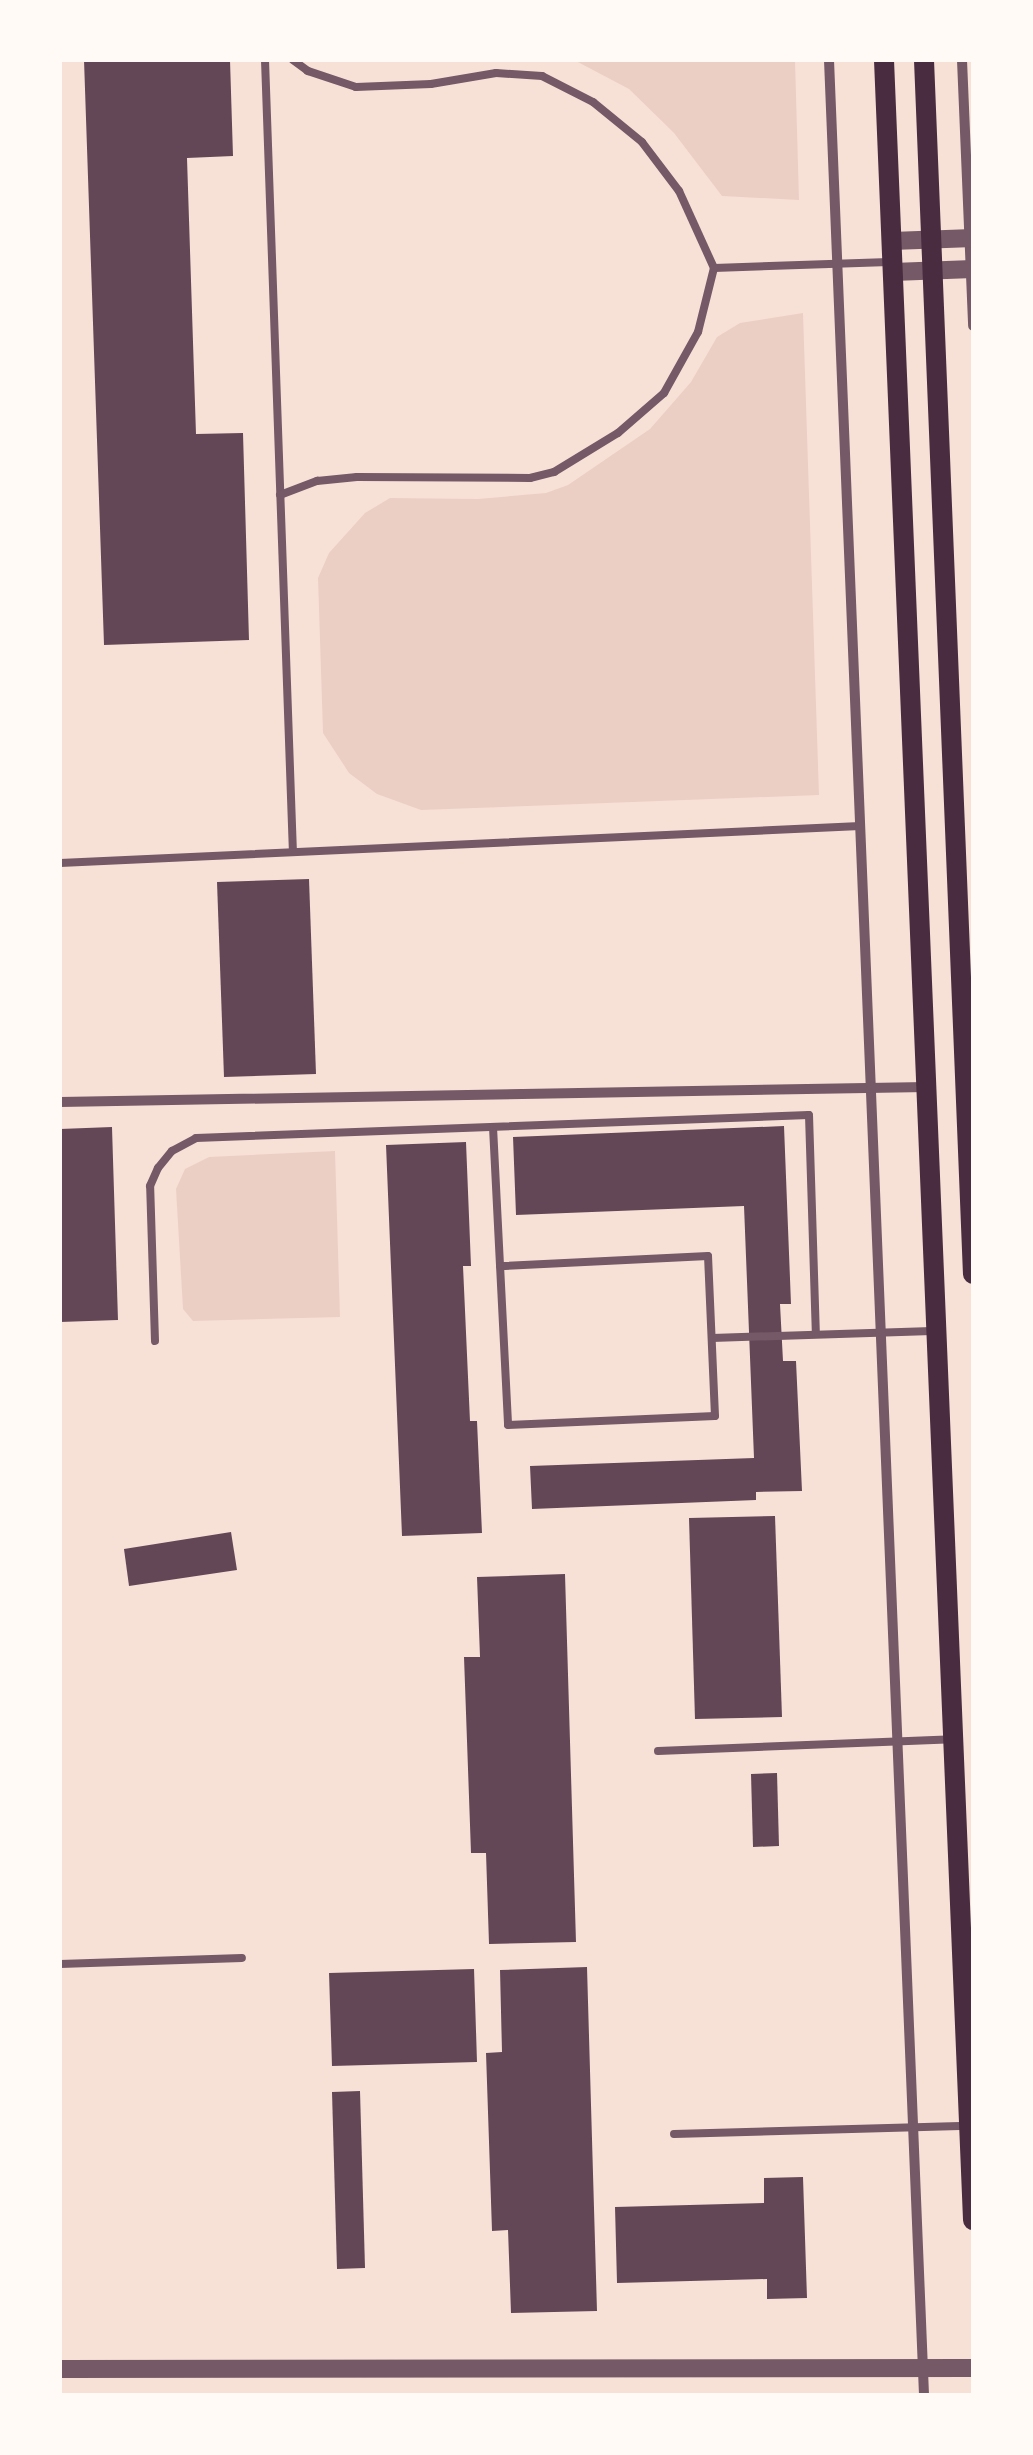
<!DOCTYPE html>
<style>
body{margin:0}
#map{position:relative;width:1033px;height:2455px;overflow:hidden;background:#f7e1d7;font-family:"Noto Sans",sans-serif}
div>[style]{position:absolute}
.green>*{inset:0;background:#ebcfc5}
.building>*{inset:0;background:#644757}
.service>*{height:8px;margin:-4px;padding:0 4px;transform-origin:4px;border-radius:4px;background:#755966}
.minor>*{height:10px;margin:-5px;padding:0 5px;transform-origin:5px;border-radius:5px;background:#755966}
.tertiary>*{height:18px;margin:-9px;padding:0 9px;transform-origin:9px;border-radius:9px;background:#755966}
.secondary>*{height:20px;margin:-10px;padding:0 10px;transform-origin:10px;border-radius:10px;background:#4a2c40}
span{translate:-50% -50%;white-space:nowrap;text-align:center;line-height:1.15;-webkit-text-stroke:8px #fffaf5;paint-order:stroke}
.frame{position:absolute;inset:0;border:62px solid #fffaf5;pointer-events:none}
</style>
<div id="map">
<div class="green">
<i style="clip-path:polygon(574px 60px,795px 60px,799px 200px,722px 196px,674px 133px,629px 89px)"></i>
<i style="clip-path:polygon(803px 313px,819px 795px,421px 810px,377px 794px,349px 773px,323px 733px,318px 578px,329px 553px,365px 513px,390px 498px,478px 499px,546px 493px,568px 485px,650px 429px,691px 382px,717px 337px,740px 323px)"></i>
<i style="clip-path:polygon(335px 1151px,340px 1317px,193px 1321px,183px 1309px,176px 1189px,185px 1169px,209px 1157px)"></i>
</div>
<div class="building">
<i style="clip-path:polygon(84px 60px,230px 60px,233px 156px,187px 158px,196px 434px,243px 433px,249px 640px,104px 645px)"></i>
<i style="clip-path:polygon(309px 879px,316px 1074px,224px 1077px,217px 882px)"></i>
<i style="clip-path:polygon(784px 1126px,791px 1304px,780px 1304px,783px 1361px,796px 1361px,802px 1491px,756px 1492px,756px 1500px,532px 1509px,530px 1466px,754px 1458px,744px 1206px,516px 1215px,513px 1137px)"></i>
<i style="clip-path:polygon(112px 1127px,118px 1320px,60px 1322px,60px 1129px)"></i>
<i style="clip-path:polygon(466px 1142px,471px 1266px,463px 1266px,470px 1421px,477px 1421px,482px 1533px,402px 1536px,386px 1145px)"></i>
<i style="clip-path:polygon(775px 1516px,782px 1717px,695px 1719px,689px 1518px)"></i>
<i style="clip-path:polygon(231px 1532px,237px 1570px,129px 1586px,124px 1549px)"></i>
<i style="clip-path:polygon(565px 1574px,576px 1942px,489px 1944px,486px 1853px,471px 1853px,464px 1657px,480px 1657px,477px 1577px)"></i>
<i style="clip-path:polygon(777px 1773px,779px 1846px,753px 1847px,751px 1774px)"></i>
<i style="clip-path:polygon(587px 1967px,597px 2311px,511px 2313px,508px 2230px,492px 2231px,486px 2053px,502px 2052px,500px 1970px)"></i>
<i style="clip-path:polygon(474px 1969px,477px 2062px,332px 2066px,329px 1973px)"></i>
<i style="clip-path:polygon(360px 2091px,365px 2268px,337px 2269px,332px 2092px)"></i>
<i style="clip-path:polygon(803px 2177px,807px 2298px,767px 2299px,767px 2279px,617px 2283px,615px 2207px,764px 2203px,764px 2178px)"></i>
</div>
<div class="service">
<i style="left:265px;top:60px;width:792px;rotate:87.98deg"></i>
<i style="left:714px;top:268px;width:175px;rotate:-2deg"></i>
<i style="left:280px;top:495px;width:40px;rotate:-21deg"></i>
<i style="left:317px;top:481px;width:40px;rotate:-5.7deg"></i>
<i style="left:357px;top:477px;width:173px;rotate:0.3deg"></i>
<i style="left:530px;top:478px;width:25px;rotate:-14deg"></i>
<i style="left:554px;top:472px;width:75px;rotate:-31.4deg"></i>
<i style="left:618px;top:433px;width:61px;rotate:-41deg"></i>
<i style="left:664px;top:393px;width:70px;rotate:-60.9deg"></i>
<i style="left:698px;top:332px;width:66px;rotate:-76deg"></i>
<i style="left:714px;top:268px;width:85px;rotate:-114.4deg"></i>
<i style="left:679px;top:191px;width:61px;rotate:-127.1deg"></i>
<i style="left:642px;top:142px;width:63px;rotate:-140.8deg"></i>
<i style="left:593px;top:102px;width:57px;rotate:-153deg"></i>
<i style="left:542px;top:76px;width:46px;rotate:-176.3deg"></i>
<i style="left:496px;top:73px;width:66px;rotate:170.4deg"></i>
<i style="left:431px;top:84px;width:75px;rotate:177.7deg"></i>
<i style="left:356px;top:87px;width:51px;rotate:-161.6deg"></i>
<i style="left:308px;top:71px;width:19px;rotate:-144deg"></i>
<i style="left:60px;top:863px;width:801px;rotate:-2.65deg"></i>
<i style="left:493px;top:1127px;width:298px;rotate:87.1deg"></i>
<i style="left:508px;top:1425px;width:207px;rotate:-2.5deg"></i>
<i style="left:715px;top:1416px;width:160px;rotate:-92.5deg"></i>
<i style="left:708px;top:1256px;width:208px;rotate:177.2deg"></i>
<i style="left:712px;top:1338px;width:220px;rotate:-1.8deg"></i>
<i style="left:155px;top:1341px;width:155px;rotate:-91.8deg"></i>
<i style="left:150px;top:1186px;width:20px;rotate:-66deg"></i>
<i style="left:158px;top:1168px;width:22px;rotate:-51deg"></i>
<i style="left:172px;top:1151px;width:27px;rotate:-28deg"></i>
<i style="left:196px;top:1138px;width:613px;rotate:-2.15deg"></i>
<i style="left:809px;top:1115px;width:219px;rotate:88.2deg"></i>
<i style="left:658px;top:1751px;width:295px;rotate:-2.3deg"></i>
<i style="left:60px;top:1964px;width:182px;rotate:-1.9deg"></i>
<i style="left:674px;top:2134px;width:295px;rotate:-1.6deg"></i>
</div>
<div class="minor">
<i style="left:829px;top:60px;width:2337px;rotate:87.67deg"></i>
<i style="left:962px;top:60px;width:266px;rotate:87.6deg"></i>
<i style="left:60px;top:1102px;width:867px;rotate:-0.99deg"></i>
</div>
<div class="tertiary">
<i style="left:892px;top:241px;width:81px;rotate:-2.1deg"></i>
<i style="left:893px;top:272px;width:80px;rotate:-2.1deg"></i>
<i style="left:60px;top:2369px;width:913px;rotate:-0.06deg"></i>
</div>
<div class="secondary">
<i style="left:884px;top:60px;width:2162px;rotate:87.64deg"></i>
<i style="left:924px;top:60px;width:1215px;rotate:87.69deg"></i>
</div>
<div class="frame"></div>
</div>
